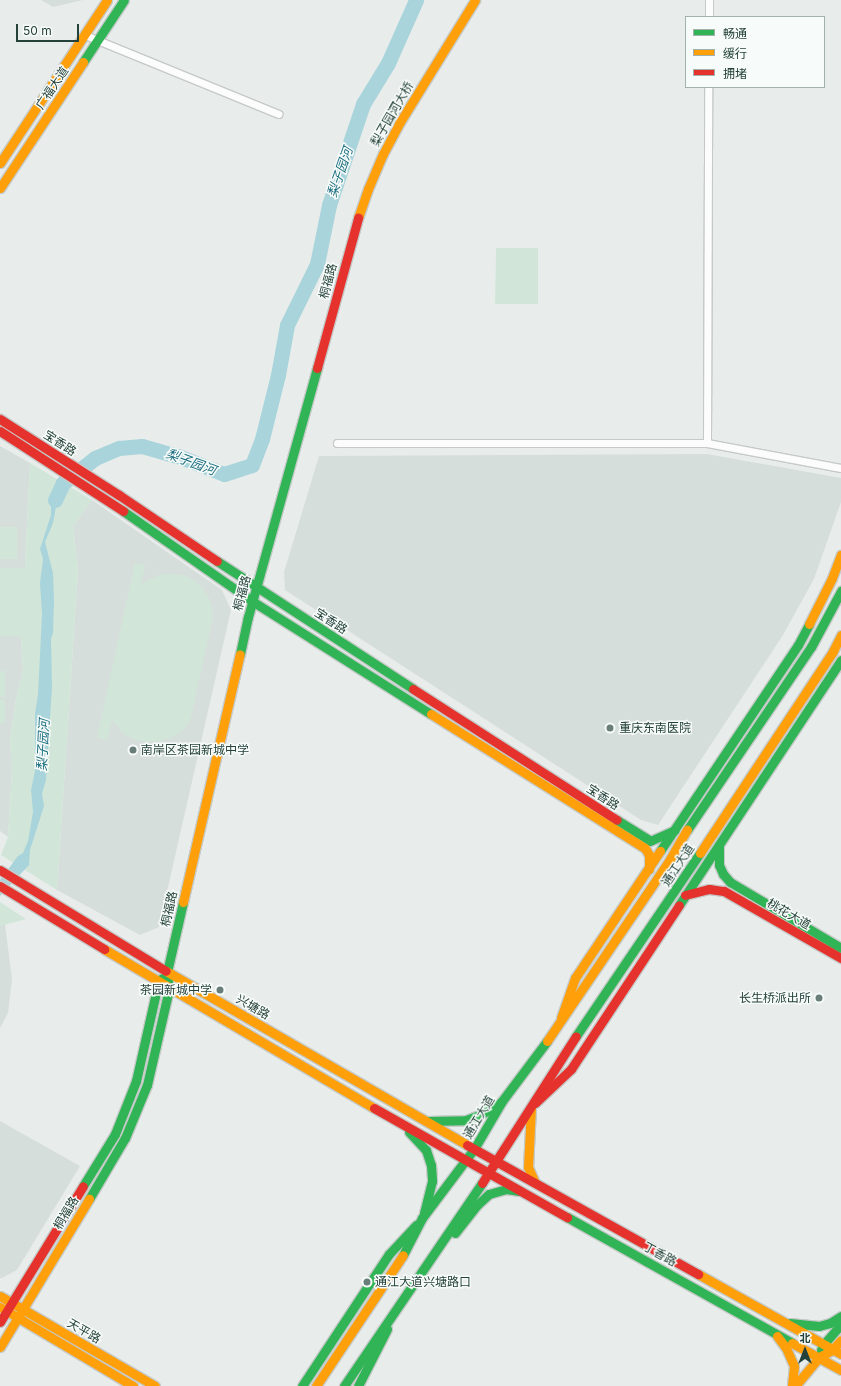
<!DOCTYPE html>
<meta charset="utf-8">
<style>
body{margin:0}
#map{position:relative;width:841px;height:1386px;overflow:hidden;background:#e8edeb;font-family:Inter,"Noto Sans SC",sans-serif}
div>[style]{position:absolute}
.built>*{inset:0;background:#d6dedb}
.green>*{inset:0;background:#d1e6d8}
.water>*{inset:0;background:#a9d4db}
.river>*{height:15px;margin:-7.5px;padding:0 7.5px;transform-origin:7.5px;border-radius:7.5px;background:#a9d4db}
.roads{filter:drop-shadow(1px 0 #c5cac8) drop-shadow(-1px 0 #c5cac8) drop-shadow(0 1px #c5cac8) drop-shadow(0 -1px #c5cac8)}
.street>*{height:7px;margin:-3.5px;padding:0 3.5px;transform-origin:3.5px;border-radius:3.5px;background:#fcfcfc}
.fast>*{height:9px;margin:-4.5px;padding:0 4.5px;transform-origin:4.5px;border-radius:4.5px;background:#30b455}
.slow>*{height:9px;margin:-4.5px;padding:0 4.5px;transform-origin:4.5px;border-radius:4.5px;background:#ff9f0a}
.jam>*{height:9px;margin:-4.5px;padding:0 4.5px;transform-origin:4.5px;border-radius:4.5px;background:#e5322d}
.dots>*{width:11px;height:11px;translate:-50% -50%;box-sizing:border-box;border:2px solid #f7fbf9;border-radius:50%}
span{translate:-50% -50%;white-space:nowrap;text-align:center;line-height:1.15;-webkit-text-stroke:3px #f7fbf9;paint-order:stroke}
.street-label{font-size:12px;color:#24423a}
.poi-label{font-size:12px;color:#24423a}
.left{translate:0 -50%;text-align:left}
.right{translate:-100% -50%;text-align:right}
.water-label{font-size:13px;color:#1c6f80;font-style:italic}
.legend{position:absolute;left:685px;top:16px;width:140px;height:72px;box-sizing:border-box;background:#f7fbf9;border:1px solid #a3b1ad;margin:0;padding:5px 7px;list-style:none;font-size:12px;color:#24423a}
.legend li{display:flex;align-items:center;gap:8px;height:20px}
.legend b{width:20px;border:1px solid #a3b1ad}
.north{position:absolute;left:785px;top:1330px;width:40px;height:40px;-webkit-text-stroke:3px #f7fbf9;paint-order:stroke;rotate:0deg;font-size:11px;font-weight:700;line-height:16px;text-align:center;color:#24423a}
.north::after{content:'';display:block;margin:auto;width:14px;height:18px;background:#24423a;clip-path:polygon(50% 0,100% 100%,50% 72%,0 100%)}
.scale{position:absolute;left:16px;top:24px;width:63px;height:18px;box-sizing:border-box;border:2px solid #24423a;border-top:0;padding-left:5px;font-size:12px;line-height:14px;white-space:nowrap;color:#24423a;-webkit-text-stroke:3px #f7fbf9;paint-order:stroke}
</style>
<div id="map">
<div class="built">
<i style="clip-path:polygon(41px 0,83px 0,53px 7px)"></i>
<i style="clip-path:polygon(0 446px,30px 463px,25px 568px,0 568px)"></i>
<i style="clip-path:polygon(707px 454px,841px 478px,841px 502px,814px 579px,783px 635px,658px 825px,641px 820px,285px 590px,284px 572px,319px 456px)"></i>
<i style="clip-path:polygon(92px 500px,222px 590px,231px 610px,159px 927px,140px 935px,57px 890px,78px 570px,73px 526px)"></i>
<i style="clip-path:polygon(0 636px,21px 636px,23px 671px,16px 699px,10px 739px,12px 769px,8px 837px,0 831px)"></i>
<i style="clip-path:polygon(5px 924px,12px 979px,8px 1013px,0 1028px,0 926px)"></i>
<i style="clip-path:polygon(0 1121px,80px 1166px,17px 1270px,2px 1278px,0 1278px)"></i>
</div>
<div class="green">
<i style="clip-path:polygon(496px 248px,538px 248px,538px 304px,495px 304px)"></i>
<i style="clip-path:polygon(30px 463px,92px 500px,73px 526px,78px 570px,57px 890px,1px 855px,8px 837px,12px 769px,10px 739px,16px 699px,23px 671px,21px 636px,0 636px,0 568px,25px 568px)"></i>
<i style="clip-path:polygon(0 527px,17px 527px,17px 559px,0 559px)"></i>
<i style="clip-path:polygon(135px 563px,145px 565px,141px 584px,159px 575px,171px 574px,184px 575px,195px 581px,203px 588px,209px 598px,212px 608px,213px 617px,190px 721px,184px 729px,174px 736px,160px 741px,145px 742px,133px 739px,124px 734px,112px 720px,107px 740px,97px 738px)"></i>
<i style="clip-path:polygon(0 671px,5px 671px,5px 697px,0 697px)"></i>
<i style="clip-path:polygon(0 700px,5px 700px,5px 723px,0 723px)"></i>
<i style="clip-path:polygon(0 902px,26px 919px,0 926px)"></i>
</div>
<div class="water">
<i style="clip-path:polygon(60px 481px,68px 486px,64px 488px,58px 496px,53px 523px,45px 542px,53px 573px,54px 601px,53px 633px,51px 639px,52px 687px,46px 780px,42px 794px,44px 806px,30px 850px,29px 865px,0 896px,0 880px,18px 856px,23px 853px,28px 841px,33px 812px,31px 790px,35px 771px,35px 713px,38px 695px,42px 614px,40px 583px,43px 559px,40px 549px,51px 515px,51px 499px)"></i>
</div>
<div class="river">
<i style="left:55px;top:500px;width:19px;rotate:-65deg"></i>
<i style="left:63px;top:483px;width:41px;rotate:-38deg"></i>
<i style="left:95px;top:458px;width:26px;rotate:-23deg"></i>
<i style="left:119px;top:448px;width:23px;rotate:-5deg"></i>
<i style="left:142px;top:446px;width:37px;rotate:16deg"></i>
<i style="left:178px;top:456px;width:49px;rotate:21.4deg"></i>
<i style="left:224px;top:474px;width:29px;rotate:-18deg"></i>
<i style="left:252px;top:465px;width:28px;rotate:-69deg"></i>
<i style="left:262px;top:439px;width:66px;rotate:-76deg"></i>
<i style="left:278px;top:375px;width:51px;rotate:-79.8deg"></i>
<i style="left:287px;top:325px;width:68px;rotate:-63.8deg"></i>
<i style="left:317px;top:264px;width:60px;rotate:-78.5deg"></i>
<i style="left:329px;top:205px;width:107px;rotate:-71.4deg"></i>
<i style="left:363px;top:104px;width:48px;rotate:-58.6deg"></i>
<i style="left:388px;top:63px;width:69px;rotate:-66deg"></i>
</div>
<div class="roads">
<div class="street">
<i style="left:709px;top:17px;width:17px;rotate:-90deg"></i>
<i style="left:85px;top:35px;width:209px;rotate:22.2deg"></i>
<i style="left:337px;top:443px;width:370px"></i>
<i style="left:707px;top:443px;width:136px;rotate:10.6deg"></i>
<i style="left:707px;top:443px;width:356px;rotate:-89.8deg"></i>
</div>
<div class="fast">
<i style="left:83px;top:62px;width:74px;rotate:-56.5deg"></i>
<i style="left:123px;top:511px;width:157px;rotate:34.9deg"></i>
<i style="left:252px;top:601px;width:212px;rotate:32.3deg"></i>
<i style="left:217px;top:561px;width:234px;rotate:33.1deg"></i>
<i style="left:240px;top:654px;width:38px;rotate:-78deg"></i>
<i style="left:248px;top:617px;width:258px;rotate:-74.5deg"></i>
<i style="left:617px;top:820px;width:39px;rotate:32deg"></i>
<i style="left:650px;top:841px;width:27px;rotate:-24deg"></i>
<i style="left:687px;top:830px;width:221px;rotate:-55.9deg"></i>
<i style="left:811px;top:647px;width:64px;rotate:-61.8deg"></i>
<i style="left:719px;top:846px;width:19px;rotate:90deg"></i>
<i style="left:719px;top:865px;width:10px;rotate:66deg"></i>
<i style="left:723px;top:874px;width:11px;rotate:49deg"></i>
<i style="left:730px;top:882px;width:129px;rotate:30.7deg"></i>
<i style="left:660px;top:851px;width:248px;rotate:-56.2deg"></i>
<i style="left:798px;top:645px;width:24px;rotate:-62deg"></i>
<i style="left:679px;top:905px;width:294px;rotate:-56.5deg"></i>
<i style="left:576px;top:1036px;width:221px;rotate:-55.9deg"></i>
<i style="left:427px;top:1121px;width:39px;rotate:-1deg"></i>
<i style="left:466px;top:1120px;width:17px;rotate:-21deg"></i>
<i style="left:482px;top:1114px;width:22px;rotate:-32deg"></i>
<i style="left:409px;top:1132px;width:25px;rotate:47deg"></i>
<i style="left:426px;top:1150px;width:16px;rotate:72deg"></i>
<i style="left:431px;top:1165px;width:16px;rotate:86deg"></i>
<i style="left:432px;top:1181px;width:33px;rotate:104deg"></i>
<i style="left:83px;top:1186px;width:61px;rotate:-58.4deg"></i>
<i style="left:115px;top:1134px;width:57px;rotate:-68.4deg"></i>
<i style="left:136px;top:1081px;width:100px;rotate:-77.3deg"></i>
<i style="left:158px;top:983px;width:6px;rotate:-51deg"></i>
<i style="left:89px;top:1199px;width:71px;rotate:-59.5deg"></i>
<i style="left:125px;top:1138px;width:57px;rotate:-67.5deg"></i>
<i style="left:147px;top:1085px;width:98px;rotate:-77.1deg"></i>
<i style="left:169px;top:989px;width:17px;rotate:-97deg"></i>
<i style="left:167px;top:972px;width:72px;rotate:-77.1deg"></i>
<i style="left:567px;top:1217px;width:258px;rotate:29.2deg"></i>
<i style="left:455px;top:1233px;width:36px;rotate:-52deg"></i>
<i style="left:477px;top:1205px;width:16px;rotate:-43deg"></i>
<i style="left:489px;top:1194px;width:18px;rotate:-16deg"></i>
<i style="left:506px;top:1189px;width:12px;rotate:9deg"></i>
<i style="left:403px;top:1255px;width:42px;rotate:-62.8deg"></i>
<i style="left:422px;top:1218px;width:86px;rotate:-53deg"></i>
<i style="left:474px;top:1149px;width:56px;rotate:-59.7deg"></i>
<i style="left:502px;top:1101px;width:75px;rotate:-53.1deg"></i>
<i style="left:790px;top:1323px;width:29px;rotate:6deg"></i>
<i style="left:819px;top:1326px;width:11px;rotate:-15deg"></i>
<i style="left:830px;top:1323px;width:13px;rotate:-32deg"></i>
<i style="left:821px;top:1350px;width:5px;rotate:-68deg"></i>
<i style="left:823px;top:1345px;width:28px;rotate:-49deg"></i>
<i style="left:302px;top:1386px;width:158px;rotate:-56.6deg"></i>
<i style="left:389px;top:1254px;width:40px;rotate:-47deg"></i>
<i style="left:344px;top:1386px;width:245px;rotate:-55.8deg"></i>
<i style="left:358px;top:1386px;width:64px;rotate:-63deg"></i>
</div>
<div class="slow">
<i style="left:0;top:163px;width:195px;rotate:-56.7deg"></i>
<i style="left:0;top:188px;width:151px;rotate:-56.6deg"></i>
<i style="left:358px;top:218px;width:31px;rotate:-71deg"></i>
<i style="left:368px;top:189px;width:38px;rotate:-67deg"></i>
<i style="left:383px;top:154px;width:36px;rotate:-62deg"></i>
<i style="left:400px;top:122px;width:143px;rotate:-58.4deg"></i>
<i style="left:809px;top:624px;width:51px;rotate:-63.4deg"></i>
<i style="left:832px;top:578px;width:25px;rotate:-69deg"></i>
<i style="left:431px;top:714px;width:252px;rotate:32.1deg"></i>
<i style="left:645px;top:848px;width:8px;rotate:60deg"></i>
<i style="left:649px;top:855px;width:14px;rotate:90deg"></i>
<i style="left:700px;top:853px;width:242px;rotate:-56.6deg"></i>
<i style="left:833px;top:651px;width:18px;rotate:-63deg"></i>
<i style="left:183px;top:902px;width:254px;rotate:-77.1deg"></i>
<i style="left:104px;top:949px;width:313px;rotate:30.5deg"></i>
<i style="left:166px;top:971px;width:348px;rotate:30deg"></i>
<i style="left:561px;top:1018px;width:42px;rotate:-70.7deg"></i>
<i style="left:575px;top:978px;width:153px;rotate:-56.2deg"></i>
<i style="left:547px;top:1041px;width:220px;rotate:-55.9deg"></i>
<i style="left:670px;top:859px;width:34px;rotate:-60deg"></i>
<i style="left:531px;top:1108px;width:59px;rotate:92.9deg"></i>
<i style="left:528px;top:1167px;width:17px;rotate:66deg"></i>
<i style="left:698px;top:1274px;width:164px;rotate:29.2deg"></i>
<i style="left:0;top:1296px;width:179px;rotate:30.1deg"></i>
<i style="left:0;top:1307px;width:155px;rotate:30.7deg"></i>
<i style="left:777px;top:1336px;width:15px;rotate:53deg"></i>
<i style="left:786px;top:1348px;width:20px;rotate:66deg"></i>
<i style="left:794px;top:1366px;width:20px;rotate:96deg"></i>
<i style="left:792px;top:1343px;width:56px;rotate:28.9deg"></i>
<i style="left:0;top:1347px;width:173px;rotate:-59deg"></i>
<i style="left:316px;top:1386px;width:157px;rotate:-56.4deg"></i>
<i style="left:795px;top:1386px;width:38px;rotate:-50deg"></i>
<i style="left:819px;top:1357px;width:15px;rotate:-28deg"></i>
<i style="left:832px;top:1350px;width:13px;rotate:-48deg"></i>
</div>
<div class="jam">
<i style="left:317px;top:368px;width:156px;rotate:-74.7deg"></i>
<i style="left:0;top:419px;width:141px;rotate:32.6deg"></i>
<i style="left:119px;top:495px;width:118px;rotate:34deg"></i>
<i style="left:0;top:431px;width:147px;rotate:33deg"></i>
<i style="left:413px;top:689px;width:242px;rotate:32.7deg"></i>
<i style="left:0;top:870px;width:194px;rotate:31.3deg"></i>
<i style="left:0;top:886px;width:122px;rotate:31.2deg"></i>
<i style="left:685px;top:895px;width:25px;rotate:-14deg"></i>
<i style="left:709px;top:889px;width:15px;rotate:8deg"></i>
<i style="left:724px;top:891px;width:135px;rotate:29.8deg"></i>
<i style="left:535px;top:1103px;width:50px;rotate:-43.4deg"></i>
<i style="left:571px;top:1069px;width:196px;rotate:-56.6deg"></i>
<i style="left:374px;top:1108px;width:222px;rotate:29.5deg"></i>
<i style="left:467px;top:1145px;width:265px;rotate:29.2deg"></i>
<i style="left:482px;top:1183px;width:174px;rotate:-57.4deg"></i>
<i style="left:0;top:1322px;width:159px;rotate:-58.6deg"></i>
</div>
</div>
<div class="dots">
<i style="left:610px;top:728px;background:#697e78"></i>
<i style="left:133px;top:750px;background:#697e78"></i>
<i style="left:220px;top:990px;background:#697e78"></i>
<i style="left:819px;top:998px;background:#697e78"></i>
<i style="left:367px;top:1282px;background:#697e78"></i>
</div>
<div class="street-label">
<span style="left:52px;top:88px;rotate:-56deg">广福大道</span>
<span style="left:392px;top:114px;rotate:-60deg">梨子园河大桥</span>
<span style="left:328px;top:281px;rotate:-75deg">桐福路</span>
<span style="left:60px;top:443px;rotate:33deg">宝香路</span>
<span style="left:242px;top:593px;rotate:-75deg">桐福路</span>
<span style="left:331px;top:621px;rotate:33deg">宝香路</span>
<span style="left:603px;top:797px;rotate:33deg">宝香路</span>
<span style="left:678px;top:865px;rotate:-56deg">通江大道</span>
<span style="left:169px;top:909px;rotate:-77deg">桐福路</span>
<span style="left:789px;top:914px;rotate:30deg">桃花大道</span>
<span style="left:253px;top:1007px;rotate:30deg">兴塘路</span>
<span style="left:479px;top:1117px;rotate:-59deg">通江大道</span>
<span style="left:66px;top:1213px;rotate:-59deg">桐福路</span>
<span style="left:660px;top:1254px;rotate:29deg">丁香路</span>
<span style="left:84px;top:1331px;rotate:30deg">天平路</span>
</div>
<div class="poi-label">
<span class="left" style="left:619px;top:728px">重庆东南医院</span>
<span class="left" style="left:141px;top:750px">南岸区茶园新城中学</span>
<span class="right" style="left:212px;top:990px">茶园新城中学</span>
<span class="right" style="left:811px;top:998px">长生桥派出所</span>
<span class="left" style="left:375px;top:1282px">通江大道兴塘路口</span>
</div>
<div class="water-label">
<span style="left:340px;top:172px;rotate:-71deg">梨子园河</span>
<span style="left:191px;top:462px;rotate:20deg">梨子园河</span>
<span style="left:43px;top:745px;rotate:-87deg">梨子园河</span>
</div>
<ul class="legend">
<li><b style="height:5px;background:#30b455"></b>畅通</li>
<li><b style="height:5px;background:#ff9f0a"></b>缓行</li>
<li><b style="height:5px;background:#e5322d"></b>拥堵</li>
</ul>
<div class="north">北</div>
<div class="scale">50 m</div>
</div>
